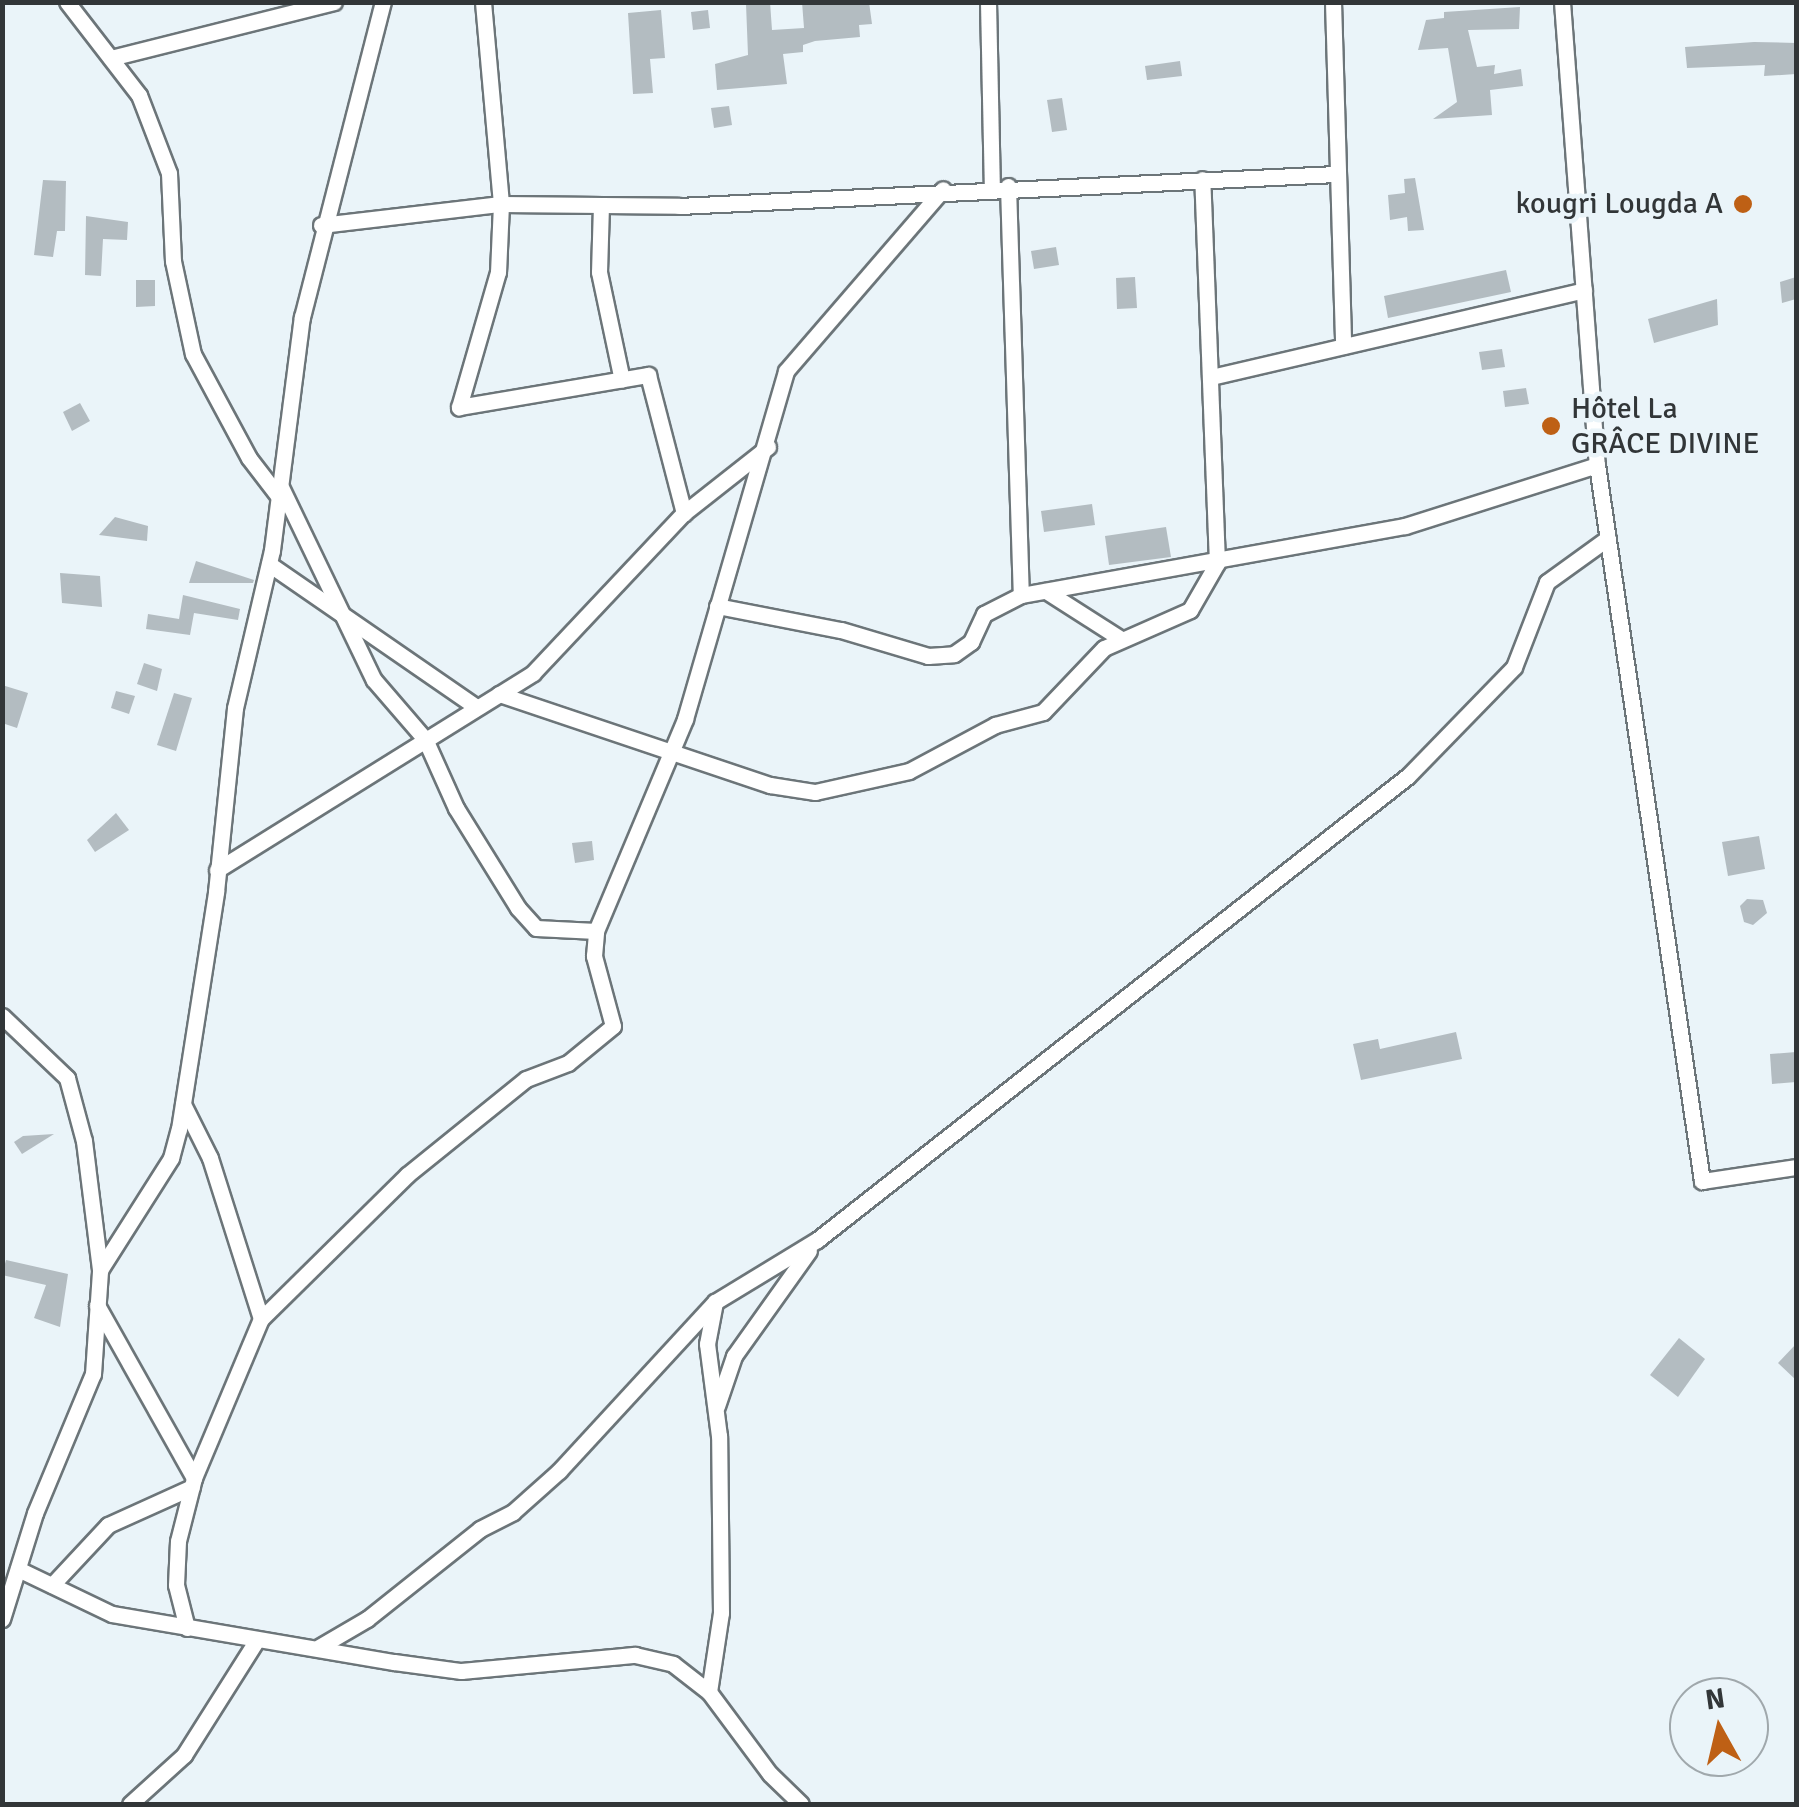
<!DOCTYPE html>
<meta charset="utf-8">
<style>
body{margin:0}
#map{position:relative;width:1799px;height:1807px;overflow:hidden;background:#eaf4f9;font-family:Signika,sans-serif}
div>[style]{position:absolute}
.building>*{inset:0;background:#b3bcc1}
.roads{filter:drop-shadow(2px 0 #6c7579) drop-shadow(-2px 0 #6c7579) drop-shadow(0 2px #6c7579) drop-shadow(0 -2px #6c7579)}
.street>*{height:15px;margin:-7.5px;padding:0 7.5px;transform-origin:7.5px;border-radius:7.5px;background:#fff}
.dots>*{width:28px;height:28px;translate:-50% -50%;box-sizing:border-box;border:5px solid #eaf4f9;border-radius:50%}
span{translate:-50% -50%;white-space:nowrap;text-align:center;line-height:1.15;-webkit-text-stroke:9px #eaf4f9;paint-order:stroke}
.poi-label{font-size:30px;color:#323638}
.right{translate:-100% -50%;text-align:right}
.left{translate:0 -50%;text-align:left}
.frame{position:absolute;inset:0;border:5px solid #323638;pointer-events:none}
.north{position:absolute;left:1669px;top:1677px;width:100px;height:100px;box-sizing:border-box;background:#eaf4f9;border:2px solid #a0a8ac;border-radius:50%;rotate:352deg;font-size:28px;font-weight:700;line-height:40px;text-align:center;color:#323638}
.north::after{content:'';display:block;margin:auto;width:35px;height:45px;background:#be6015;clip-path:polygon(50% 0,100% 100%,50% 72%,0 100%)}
</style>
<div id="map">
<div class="building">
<i style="clip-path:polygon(770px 2px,772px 30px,804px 28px,802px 2px,869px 2px,872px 24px,859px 25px,860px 37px,815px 41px,803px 45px,803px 52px,783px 54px,787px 84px,717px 90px,715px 64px,748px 55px,746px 4px)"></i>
<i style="clip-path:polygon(1520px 7px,1519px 29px,1468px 30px,1477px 67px,1495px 65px,1494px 74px,1521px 69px,1523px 86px,1490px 90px,1492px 115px,1433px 119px,1457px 102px,1448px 48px,1418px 50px,1426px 20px,1444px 18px,1444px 12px)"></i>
<i style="clip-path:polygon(661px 10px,665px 58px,650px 59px,653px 93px,633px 94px,628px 13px)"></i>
<i style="clip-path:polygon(708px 10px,710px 28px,693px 30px,691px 12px)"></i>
<i style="clip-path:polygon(1754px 42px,1796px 43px,1796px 74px,1764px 76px,1765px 65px,1687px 68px,1685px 47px)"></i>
<i style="clip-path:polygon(1180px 61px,1182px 76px,1147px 80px,1145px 66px)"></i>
<i style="clip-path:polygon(1062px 98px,1067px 130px,1052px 132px,1047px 100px)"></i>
<i style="clip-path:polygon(729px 106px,732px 125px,714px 128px,711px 108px)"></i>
<i style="clip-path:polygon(1415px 178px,1424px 230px,1408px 231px,1407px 217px,1390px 220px,1388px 195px,1405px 193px,1404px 179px)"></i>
<i style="clip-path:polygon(43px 180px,66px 181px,65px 231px,57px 231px,53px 257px,34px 255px)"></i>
<i style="clip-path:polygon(86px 216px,128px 222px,127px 240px,103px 239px,101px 276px,85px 275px)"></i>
<i style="clip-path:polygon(1056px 247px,1059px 265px,1034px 269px,1031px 251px)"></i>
<i style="clip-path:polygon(1506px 270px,1511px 292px,1388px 318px,1384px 296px)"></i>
<i style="clip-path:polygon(1135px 277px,1137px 308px,1117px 309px,1116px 278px)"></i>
<i style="clip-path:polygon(1796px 277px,1796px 299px,1782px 303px,1780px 282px)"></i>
<i style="clip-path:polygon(136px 280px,155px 280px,155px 306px,136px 307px)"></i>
<i style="clip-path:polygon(1717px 299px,1718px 325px,1654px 343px,1648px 319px)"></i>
<i style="clip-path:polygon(1502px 349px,1505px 367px,1482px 370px,1479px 352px)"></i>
<i style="clip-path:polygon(1526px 388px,1529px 404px,1505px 407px,1503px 391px)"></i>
<i style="clip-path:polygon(80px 403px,90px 421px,72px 431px,63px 412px)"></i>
<i style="clip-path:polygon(1092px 504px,1095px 525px,1044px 532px,1041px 511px)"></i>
<i style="clip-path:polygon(115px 517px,148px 526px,147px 541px,99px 535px)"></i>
<i style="clip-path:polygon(1166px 527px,1171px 557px,1109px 565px,1105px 536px)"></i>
<i style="clip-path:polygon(196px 561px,254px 580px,253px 583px,189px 583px)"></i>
<i style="clip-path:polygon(60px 573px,100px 576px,102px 607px,62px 603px)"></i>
<i style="clip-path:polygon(183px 595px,240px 609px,238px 620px,194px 613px,190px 635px,146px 629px,148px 614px,179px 619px)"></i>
<i style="clip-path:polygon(144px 663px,162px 669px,157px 691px,137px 684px)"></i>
<i style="clip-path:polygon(2px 685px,28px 693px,17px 728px,2px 723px)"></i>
<i style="clip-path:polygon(116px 691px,135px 696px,129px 714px,111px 708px)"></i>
<i style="clip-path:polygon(174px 693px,192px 698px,176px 751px,157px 745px)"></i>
<i style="clip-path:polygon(116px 813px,129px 830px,95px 852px,87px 840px)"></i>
<i style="clip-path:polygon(1759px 836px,1765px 869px,1728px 876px,1722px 842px)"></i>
<i style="clip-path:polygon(592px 841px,594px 860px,575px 863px,572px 843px)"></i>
<i style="clip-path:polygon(1747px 899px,1763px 900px,1767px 913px,1753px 925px,1744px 922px,1740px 906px)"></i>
<i style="clip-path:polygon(1456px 1032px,1462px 1059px,1361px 1080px,1353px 1044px,1378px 1039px,1380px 1049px)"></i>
<i style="clip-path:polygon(1796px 1052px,1796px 1082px,1772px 1084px,1770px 1054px)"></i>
<i style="clip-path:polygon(54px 1134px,22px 1154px,14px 1142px,23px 1136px)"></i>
<i style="clip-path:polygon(6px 1260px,68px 1274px,60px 1327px,34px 1318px,46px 1285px,2px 1275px)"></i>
<i style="clip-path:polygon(1679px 1338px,1705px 1359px,1678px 1397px,1650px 1375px)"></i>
<i style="clip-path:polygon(1796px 1344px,1796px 1380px,1778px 1363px)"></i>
</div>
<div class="roads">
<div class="street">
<i style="left:67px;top:2px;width:118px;rotate:52.3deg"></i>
<i style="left:139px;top:95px;width:84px;rotate:69deg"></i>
<i style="left:169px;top:173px;width:88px;rotate:87.4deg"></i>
<i style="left:173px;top:261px;width:95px;rotate:77.9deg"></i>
<i style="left:193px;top:354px;width:118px;rotate:61.7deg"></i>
<i style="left:249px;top:458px;width:49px;rotate:52.4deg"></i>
<i style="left:483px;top:2px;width:203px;rotate:84.9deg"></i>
<i style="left:501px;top:204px;width:68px;rotate:92.5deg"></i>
<i style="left:498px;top:272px;width:141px;rotate:106.1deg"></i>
<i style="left:459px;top:407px;width:192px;rotate:-9.6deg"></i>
<i style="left:648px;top:375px;width:143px;rotate:75.4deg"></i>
<i style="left:988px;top:2px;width:184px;rotate:88.8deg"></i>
<i style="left:1333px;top:2px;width:344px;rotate:88.3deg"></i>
<i style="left:1562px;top:2px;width:464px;rotate:85.7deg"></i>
<i style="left:1597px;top:465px;width:724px;rotate:81.66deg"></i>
<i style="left:1702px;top:1181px;width:95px;rotate:-8.5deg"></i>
<i style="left:111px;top:58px;width:230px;rotate:-14.1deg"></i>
<i style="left:1008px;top:186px;width:409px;rotate:88.2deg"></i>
<i style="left:601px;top:205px;width:67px;rotate:91.7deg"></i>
<i style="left:599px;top:272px;width:110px;rotate:78deg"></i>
<i style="left:321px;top:225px;width:181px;rotate:-6.7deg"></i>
<i style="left:501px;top:204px;width:178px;rotate:0.6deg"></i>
<i style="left:679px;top:206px;width:658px;rotate:-2.79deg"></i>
<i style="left:1211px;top:377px;width:383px;rotate:-13.1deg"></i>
<i style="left:280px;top:485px;width:216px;rotate:64.3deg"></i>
<i style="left:374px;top:680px;width:78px;rotate:49.2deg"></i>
<i style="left:425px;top:739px;width:76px;rotate:65.8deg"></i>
<i style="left:456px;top:808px;width:118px;rotate:58.2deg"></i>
<i style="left:518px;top:908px;width:27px;rotate:48deg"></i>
<i style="left:536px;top:928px;width:60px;rotate:2.9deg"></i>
<i style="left:269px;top:564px;width:250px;rotate:34.6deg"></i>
<i style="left:1046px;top:591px;width:89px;rotate:32.6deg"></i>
<i style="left:717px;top:606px;width:126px;rotate:11deg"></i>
<i style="left:841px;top:630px;width:91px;rotate:16.6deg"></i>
<i style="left:928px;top:656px;width:26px;rotate:-4deg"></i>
<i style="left:954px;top:654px;width:21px;rotate:-35deg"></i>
<i style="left:971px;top:642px;width:31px;rotate:-65deg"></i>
<i style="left:984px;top:614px;width:42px;rotate:-27.2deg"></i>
<i style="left:1021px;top:595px;width:390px;rotate:-10.2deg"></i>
<i style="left:1405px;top:526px;width:201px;rotate:-17.6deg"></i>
<i style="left:499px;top:694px;width:286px;rotate:18.6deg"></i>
<i style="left:770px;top:785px;width:46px;rotate:8.8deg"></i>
<i style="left:815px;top:792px;width:96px;rotate:-12.6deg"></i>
<i style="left:909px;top:771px;width:98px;rotate:-28.1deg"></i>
<i style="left:995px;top:725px;width:50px;rotate:-15.2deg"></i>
<i style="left:1043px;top:712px;width:88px;rotate:-46.4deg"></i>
<i style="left:1104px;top:648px;width:94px;rotate:-23.8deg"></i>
<i style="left:1190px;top:610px;width:54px;rotate:-60.1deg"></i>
<i style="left:1217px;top:563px;width:384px;rotate:-92.2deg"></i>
<i style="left:217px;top:870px;width:372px;rotate:-31.9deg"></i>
<i style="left:533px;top:673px;width:220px;rotate:-46.7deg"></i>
<i style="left:684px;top:513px;width:107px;rotate:-38.2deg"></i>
<i style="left:2px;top:1016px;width:90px;rotate:43.6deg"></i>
<i style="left:67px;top:1078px;width:65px;rotate:74.9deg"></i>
<i style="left:84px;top:1141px;width:130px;rotate:82.9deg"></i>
<i style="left:183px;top:1104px;width:60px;rotate:63.4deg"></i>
<i style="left:210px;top:1158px;width:169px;rotate:72.4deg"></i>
<i style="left:97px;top:1305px;width:198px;rotate:60.7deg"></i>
<i style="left:717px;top:1406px;width:53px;rotate:-71.2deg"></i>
<i style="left:734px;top:1356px;width:129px;rotate:-54.5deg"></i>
<i style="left:18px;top:1569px;width:104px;rotate:25.6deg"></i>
<i style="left:112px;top:1614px;width:286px;rotate:9.7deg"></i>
<i style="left:394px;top:1662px;width:68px;rotate:7.7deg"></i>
<i style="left:461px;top:1671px;width:175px;rotate:-5.3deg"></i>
<i style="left:635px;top:1655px;width:39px;rotate:13deg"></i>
<i style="left:673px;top:1664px;width:46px;rotate:37.9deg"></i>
<i style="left:709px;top:1692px;width:102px;rotate:53.4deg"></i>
<i style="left:770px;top:1774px;width:43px;rotate:44.1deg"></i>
<i style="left:52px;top:1585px;width:82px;rotate:-47deg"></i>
<i style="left:108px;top:1525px;width:92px;rotate:-24.3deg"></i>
<i style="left:2px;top:1619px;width:111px;rotate:-72.7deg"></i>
<i style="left:35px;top:1513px;width:151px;rotate:-67.4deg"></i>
<i style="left:93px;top:1374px;width:104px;rotate:-86.1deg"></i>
<i style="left:100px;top:1270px;width:133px;rotate:-57.6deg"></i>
<i style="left:171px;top:1158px;width:30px;rotate:-75deg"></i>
<i style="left:179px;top:1129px;width:240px;rotate:-81.1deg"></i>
<i style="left:216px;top:892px;width:185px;rotate:-84.1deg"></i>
<i style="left:235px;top:708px;width:162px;rotate:-76.8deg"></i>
<i style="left:272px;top:550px;width:235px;rotate:-82.7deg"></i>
<i style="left:302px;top:317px;width:325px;rotate:-75.6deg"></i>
<i style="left:187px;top:1628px;width:44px;rotate:-104.3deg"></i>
<i style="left:176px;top:1585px;width:44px;rotate:-87.4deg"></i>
<i style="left:178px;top:1541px;width:65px;rotate:-75.7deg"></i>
<i style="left:194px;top:1478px;width:173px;rotate:-67.2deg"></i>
<i style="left:261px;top:1319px;width:205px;rotate:-44.6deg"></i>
<i style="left:407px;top:1175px;width:153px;rotate:-38.9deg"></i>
<i style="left:526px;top:1079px;width:45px;rotate:-20.9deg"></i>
<i style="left:568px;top:1063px;width:58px;rotate:-39.4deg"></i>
<i style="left:613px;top:1026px;width:73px;rotate:-105.2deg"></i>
<i style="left:594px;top:956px;width:25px;rotate:-85deg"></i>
<i style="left:596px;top:931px;width:230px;rotate:-67.2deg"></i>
<i style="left:685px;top:719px;width:362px;rotate:-73.8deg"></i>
<i style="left:786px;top:371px;width:240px;rotate:-49.2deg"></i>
<i style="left:319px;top:1647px;width:56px;rotate:-30.3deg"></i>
<i style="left:367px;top:1619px;width:144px;rotate:-38.5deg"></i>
<i style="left:480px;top:1529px;width:37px;rotate:-27deg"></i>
<i style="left:513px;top:1512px;width:62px;rotate:-41.7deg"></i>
<i style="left:559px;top:1471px;width:230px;rotate:-47.3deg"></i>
<i style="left:715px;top:1302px;width:119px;rotate:-31.3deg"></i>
<i style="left:817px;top:1240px;width:751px;rotate:-38.14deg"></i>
<i style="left:1408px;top:776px;width:152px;rotate:-45.8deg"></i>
<i style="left:1514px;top:667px;width:91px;rotate:-68.8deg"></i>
<i style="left:1547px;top:582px;width:75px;rotate:-35.8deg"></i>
<i style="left:709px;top:1692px;width:80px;rotate:-81.4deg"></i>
<i style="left:721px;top:1613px;width:177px;rotate:-90.6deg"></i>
<i style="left:719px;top:1436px;width:93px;rotate:-97.4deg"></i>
<i style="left:707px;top:1344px;width:43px;rotate:-79.2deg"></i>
<i style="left:130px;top:1804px;width:73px;rotate:-42.2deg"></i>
<i style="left:184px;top:1755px;width:135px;rotate:-57.7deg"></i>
</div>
</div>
<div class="dots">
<i style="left:1743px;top:204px;background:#be6015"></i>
<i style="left:1551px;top:426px;background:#be6015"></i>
</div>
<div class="poi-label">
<span class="right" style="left:1723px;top:204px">kougri Lougda A</span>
<span class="left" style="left:1571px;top:426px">Hôtel La<br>GRÂCE DIVINE</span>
</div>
<div class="frame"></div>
<div class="north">N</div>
</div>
